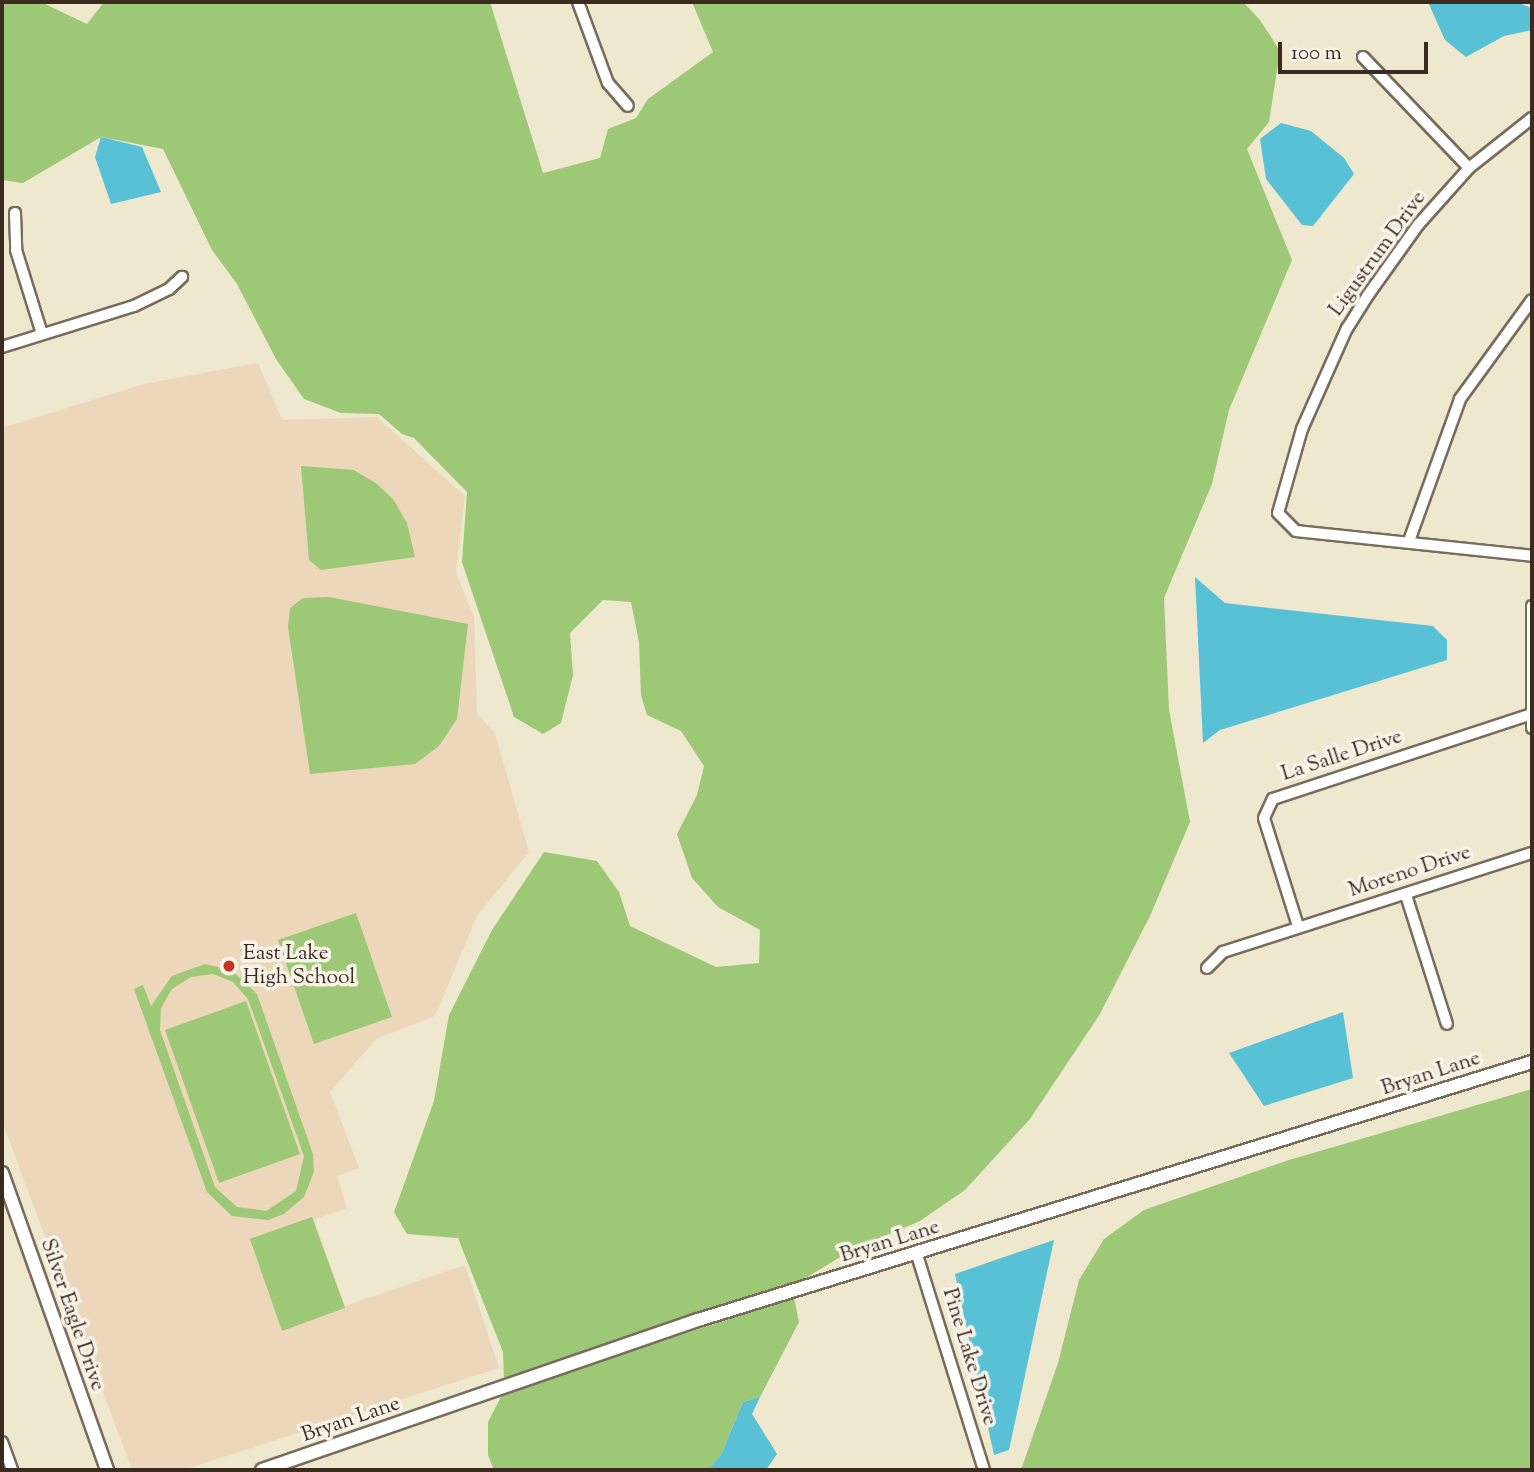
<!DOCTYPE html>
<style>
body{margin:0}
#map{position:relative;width:1534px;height:1472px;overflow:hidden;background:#ede8ce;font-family:"Sorts Mill Goudy",serif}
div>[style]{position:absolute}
.built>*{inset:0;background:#edd7bb}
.green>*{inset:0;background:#9dc875}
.water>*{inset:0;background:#59c1d6}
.roads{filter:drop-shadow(2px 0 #796c5c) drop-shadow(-2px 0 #796c5c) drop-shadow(0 2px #796c5c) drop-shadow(0 -2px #796c5c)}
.minor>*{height:10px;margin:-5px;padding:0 5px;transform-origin:5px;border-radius:5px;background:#fff}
.tertiary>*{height:12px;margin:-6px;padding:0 6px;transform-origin:6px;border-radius:6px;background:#fff}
.dots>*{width:19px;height:19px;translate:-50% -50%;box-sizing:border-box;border:4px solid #f7f3e8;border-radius:50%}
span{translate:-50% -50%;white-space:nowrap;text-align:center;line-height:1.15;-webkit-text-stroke:7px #f7f3e8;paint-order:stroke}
.street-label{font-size:21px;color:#3b2a1e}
.poi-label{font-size:21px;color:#3b2a1e}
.left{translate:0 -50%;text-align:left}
.frame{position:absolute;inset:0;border:4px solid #3b2a1e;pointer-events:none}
.scale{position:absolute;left:1278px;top:42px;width:150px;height:32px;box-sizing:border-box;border:4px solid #3b2a1e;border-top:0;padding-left:9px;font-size:21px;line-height:24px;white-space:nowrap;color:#3b2a1e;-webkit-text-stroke:5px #f7f3e8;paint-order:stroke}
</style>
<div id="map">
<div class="built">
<i style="clip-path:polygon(258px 363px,282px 420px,377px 417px,465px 496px,456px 573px,474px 617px,477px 714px,495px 733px,529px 852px,477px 916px,435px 1016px,376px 1039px,330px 1092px,359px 1168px,337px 1176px,347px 1208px,314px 1220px,345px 1306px,465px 1265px,499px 1368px,183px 1470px,132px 1470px,2px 1121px,2px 428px,144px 384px)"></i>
</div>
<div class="green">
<i style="clip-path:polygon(104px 2px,490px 2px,543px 173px,600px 158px,608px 129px,636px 118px,648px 99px,713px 52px,692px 2px,1243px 2px,1260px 20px,1280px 51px,1269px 122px,1247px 149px,1292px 260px,1229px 410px,1212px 484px,1164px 598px,1169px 710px,1190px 822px,1150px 916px,1100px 1014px,1030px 1119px,965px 1190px,920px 1221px,852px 1250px,794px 1285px,504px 1380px,503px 1352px,458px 1238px,407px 1234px,394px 1212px,434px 1101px,449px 1015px,492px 930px,544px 852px,597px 861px,619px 892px,630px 926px,716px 967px,759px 963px,760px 930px,718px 907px,692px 878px,677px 834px,697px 795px,704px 766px,681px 731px,647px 715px,641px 695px,639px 642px,631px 602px,603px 600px,570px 633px,573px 675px,561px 723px,543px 734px,514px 717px,462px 562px,467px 492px,414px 438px,402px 434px,379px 414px,341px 413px,304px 399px,276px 359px,237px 284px,212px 250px,163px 149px,101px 137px,23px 183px,2px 180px,2px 3px,45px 4px,87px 24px)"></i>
<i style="clip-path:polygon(301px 466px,354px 470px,377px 484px,393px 499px,407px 523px,415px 557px,321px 570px,309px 560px)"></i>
<i style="clip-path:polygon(329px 597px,468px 624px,457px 719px,439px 746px,415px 764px,310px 774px,288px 627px,290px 608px,303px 598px)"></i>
<i style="clip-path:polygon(356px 913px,392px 1017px,314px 1044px,278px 940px)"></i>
<i style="clip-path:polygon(evenodd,205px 964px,231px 970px,257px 994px,313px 1154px,314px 1172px,304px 1197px,284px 1214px,268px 1220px,232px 1216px,207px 1192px,134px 989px,143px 985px,151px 1006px,172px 976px,205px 964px,213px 974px,233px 982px,248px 999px,304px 1156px,296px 1191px,266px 1211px,237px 1207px,215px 1187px,160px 1030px,161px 1008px,172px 989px,191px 977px,213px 974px)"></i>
<i style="clip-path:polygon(246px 1001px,300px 1154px,219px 1183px,165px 1030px)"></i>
<i style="clip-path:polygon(1532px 1089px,1532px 1470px,1021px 1470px,1058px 1363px,1079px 1280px,1104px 1239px,1144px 1210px,1289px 1160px)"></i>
<i style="clip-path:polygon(312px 1217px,345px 1308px,282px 1331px,250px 1239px)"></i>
<i style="clip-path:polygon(794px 1298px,799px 1322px,760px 1397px,743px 1402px,721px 1455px,708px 1470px,494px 1470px,488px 1455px,488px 1422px,503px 1393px)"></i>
</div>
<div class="water">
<i style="clip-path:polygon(1428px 2px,1516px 2px,1532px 8px,1532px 30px,1504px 36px,1466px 57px,1445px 40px)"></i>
<i style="clip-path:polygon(1281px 123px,1311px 131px,1344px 158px,1354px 174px,1313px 226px,1302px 225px,1266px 179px,1260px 139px)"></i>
<i style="clip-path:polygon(101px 137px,142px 147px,161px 192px,111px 204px,95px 157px)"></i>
<i style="clip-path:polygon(1195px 577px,1225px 603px,1433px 626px,1447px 640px,1447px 660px,1220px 730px,1203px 743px)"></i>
<i style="clip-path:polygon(1343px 1012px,1353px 1078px,1264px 1106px,1229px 1053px)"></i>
<i style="clip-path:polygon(1054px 1240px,1009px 1450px,994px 1455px,955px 1274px)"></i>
<i style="clip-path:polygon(760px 1397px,752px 1414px,777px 1454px,766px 1470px,708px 1470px,721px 1455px,743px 1402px)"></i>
</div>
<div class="roads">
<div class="minor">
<i style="left:578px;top:2px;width:86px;rotate:69.7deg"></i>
<i style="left:608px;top:83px;width:30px;rotate:49deg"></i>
<i style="left:1363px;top:57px;width:153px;rotate:46.3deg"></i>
<i style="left:1532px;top:118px;width:80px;rotate:141.6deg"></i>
<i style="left:1469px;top:168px;width:76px;rotate:131.8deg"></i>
<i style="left:1418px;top:225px;width:86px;rotate:125.5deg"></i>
<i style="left:1368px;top:295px;width:39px;rotate:122deg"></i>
<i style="left:1347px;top:328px;width:111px;rotate:114deg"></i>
<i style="left:1302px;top:429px;width:87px;rotate:105.9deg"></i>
<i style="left:1278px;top:513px;width:25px;rotate:45deg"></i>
<i style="left:1296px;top:531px;width:237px;rotate:6deg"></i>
<i style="left:15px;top:213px;width:37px;rotate:88deg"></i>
<i style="left:16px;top:250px;width:88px;rotate:72.8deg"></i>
<i style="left:2px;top:347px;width:138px;rotate:-17.3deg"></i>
<i style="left:134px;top:306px;width:39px;rotate:-26deg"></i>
<i style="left:169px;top:289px;width:18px;rotate:-43deg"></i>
<i style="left:1409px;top:541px;width:151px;rotate:-70.2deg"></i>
<i style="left:1460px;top:399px;width:122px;rotate:-54deg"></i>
<i style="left:1532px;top:606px;width:122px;rotate:90deg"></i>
<i style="left:1406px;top:895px;width:135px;rotate:72.4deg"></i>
<i style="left:1298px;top:926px;width:113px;rotate:-107.5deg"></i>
<i style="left:1264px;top:818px;width:21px;rotate:-65deg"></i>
<i style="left:1273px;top:799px;width:269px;rotate:-18.2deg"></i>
<i style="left:1207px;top:968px;width:23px;rotate:-45deg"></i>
<i style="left:1223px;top:952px;width:324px;rotate:-17.8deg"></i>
<i style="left:917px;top:1255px;width:225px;rotate:72.7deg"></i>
<i style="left:2px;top:1442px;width:30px;rotate:70deg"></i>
</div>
<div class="tertiary">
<i style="left:2px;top:1173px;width:315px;rotate:70.5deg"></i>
<i style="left:262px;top:1470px;width:461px;rotate:-19deg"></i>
<i style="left:698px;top:1320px;width:873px;rotate:-17.19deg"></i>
</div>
</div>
<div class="dots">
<i style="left:229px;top:966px;background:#c8321e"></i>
</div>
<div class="street-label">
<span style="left:1378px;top:254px;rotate:-54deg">Ligustrum Drive</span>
<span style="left:1342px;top:756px;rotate:-18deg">La Salle Drive</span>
<span style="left:1410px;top:872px;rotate:-18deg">Moreno Drive</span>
<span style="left:1431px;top:1074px;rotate:-18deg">Bryan Lane</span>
<span style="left:890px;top:1242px;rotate:-17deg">Bryan Lane</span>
<span style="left:72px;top:1315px;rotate:71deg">Silver Eagle Drive</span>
<span style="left:969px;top:1357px;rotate:73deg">Pine Lake Drive</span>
<span style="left:351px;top:1420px;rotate:-19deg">Bryan Lane</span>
</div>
<div class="poi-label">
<span class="left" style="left:243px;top:966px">East Lake<br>High School</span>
</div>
<div class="frame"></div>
<div class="scale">100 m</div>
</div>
